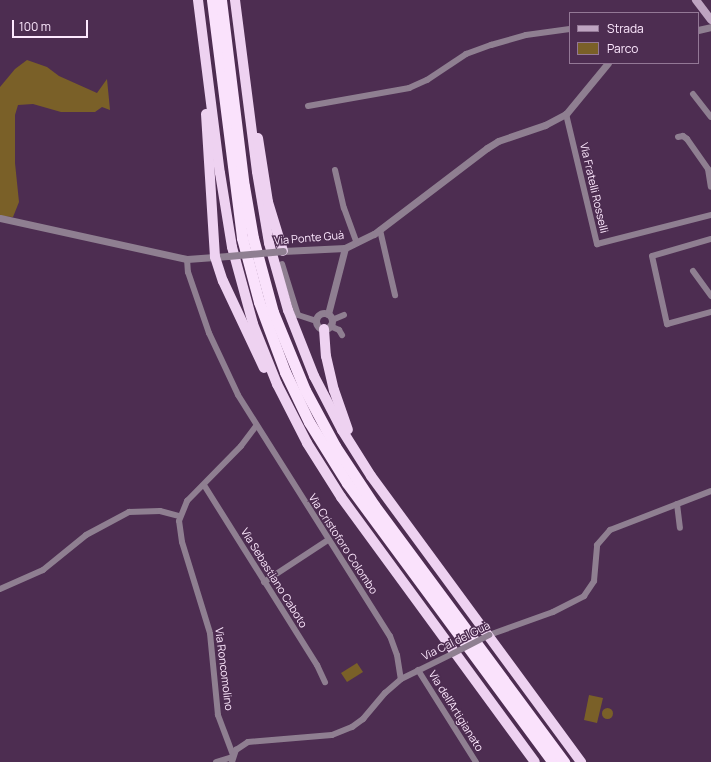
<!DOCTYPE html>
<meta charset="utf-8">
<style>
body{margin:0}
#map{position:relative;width:711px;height:762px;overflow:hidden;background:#4d2d51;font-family:Manrope,sans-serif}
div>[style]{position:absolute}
.green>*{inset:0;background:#7a6028}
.round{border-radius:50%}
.minor>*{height:6px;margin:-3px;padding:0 3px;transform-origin:3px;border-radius:3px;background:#8f7f91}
.tertiary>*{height:7px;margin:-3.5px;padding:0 3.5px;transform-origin:3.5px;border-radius:3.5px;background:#8f7f91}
.tertiary>.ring{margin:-3.5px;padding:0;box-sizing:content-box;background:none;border:7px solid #8f7f91;border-radius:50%}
.secondary>*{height:8px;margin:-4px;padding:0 4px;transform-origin:4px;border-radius:4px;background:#bea4c1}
.trunk>*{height:10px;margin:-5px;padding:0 5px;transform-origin:5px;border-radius:5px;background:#eed2f1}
.motorway>*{height:11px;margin:-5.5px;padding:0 5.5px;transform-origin:5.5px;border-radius:5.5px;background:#fae2fc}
.minor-bridge>*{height:6px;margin:-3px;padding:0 3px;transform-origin:3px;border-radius:3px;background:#8f7f91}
.tertiary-bridge>*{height:7px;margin:-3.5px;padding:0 3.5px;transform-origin:3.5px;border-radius:3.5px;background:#8f7f91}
span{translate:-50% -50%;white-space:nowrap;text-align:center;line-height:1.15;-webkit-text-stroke:3px #4d2d51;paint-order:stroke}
.street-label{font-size:11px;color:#fde8fe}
.legend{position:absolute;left:569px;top:12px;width:130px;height:52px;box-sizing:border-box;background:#4d2d51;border:1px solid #937896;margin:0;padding:5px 7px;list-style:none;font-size:12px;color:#fde8fe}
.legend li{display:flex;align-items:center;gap:8px;height:20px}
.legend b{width:20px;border:1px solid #937896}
.scale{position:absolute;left:12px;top:20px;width:76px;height:18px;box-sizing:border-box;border:2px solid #fde8fe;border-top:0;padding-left:5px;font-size:12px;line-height:14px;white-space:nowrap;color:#fde8fe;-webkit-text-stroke:3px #4d2d51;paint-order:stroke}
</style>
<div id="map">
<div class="green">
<i style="clip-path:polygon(27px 60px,47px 67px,59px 76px,97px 93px,107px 79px,110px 110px,102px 107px,95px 112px,61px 112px,33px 104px,18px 105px,15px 115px,15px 163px,19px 202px,13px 217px,0 216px,0 87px,15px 69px)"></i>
<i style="clip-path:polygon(357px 663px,363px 672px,347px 682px,341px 673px)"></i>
<i style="clip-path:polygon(589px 695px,603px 698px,597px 723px,584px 720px)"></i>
<i class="round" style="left:601.5px;top:707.5px;width:11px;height:11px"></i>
</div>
<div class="minor">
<i style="left:693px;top:94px;width:29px;rotate:52deg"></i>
<i style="left:308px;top:106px;width:103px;rotate:-10.1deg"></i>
<i style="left:409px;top:88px;width:20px;rotate:-24deg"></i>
<i style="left:427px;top:80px;width:47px;rotate:-33.7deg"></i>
<i style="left:466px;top:54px;width:27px;rotate:-20deg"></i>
<i style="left:491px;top:45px;width:36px;rotate:-16deg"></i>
<i style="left:526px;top:35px;width:44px;rotate:-7.8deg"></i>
<i style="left:566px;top:114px;width:134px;rotate:76.6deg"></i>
<i style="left:597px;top:244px;width:118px;rotate:-14.3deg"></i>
<i style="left:678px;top:137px;width:5px;rotate:-11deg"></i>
<i style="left:683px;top:136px;width:5px;rotate:37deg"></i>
<i style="left:687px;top:139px;width:37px;rotate:55deg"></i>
<i style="left:708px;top:169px;width:18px;rotate:81deg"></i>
<i style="left:335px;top:170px;width:39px;rotate:77deg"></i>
<i style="left:344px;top:208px;width:37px;rotate:70deg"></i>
<i style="left:380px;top:230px;width:67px;rotate:77deg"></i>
<i style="left:711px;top:239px;width:61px;rotate:163.9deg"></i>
<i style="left:652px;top:256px;width:70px;rotate:77.6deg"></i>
<i style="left:667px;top:324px;width:46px;rotate:-15.3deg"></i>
<i style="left:187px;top:259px;width:13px;rotate:86deg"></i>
<i style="left:188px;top:272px;width:65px;rotate:71deg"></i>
<i style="left:209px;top:333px;width:68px;rotate:64.9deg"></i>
<i style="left:238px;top:395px;width:285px;rotate:57.8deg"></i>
<i style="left:390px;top:636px;width:20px;rotate:70deg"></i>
<i style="left:397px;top:655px;width:24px;rotate:81deg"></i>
<i style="left:282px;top:264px;width:53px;rotate:72.6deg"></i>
<i style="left:298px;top:315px;width:19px;rotate:18deg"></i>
<i style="left:693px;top:271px;width:31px;rotate:54deg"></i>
<i style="left:332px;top:320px;width:13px;rotate:-23deg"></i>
<i style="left:330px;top:326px;width:10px;rotate:24deg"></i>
<i style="left:339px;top:330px;width:6px;rotate:59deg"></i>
<i style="left:204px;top:485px;width:213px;rotate:57.9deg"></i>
<i style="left:317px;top:665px;width:19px;rotate:65deg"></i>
<i style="left:677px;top:504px;width:24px;rotate:83deg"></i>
<i style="left:264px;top:582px;width:77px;rotate:-33.3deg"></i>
<i style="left:0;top:589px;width:47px;rotate:-23.8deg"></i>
<i style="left:43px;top:570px;width:55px;rotate:-39.1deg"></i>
<i style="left:86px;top:535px;width:49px;rotate:-28.1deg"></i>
<i style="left:129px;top:512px;width:31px;rotate:-2deg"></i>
<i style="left:160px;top:511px;width:20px;rotate:15deg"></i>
<i style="left:489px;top:635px;width:68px;rotate:-19.8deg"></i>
<i style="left:553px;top:612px;width:35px;rotate:-27deg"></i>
<i style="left:584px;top:596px;width:18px;rotate:-56deg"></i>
<i style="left:594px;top:581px;width:36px;rotate:-85deg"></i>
<i style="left:597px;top:545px;width:20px;rotate:-49deg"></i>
<i style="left:610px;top:530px;width:108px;rotate:-21.1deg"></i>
<i style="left:418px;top:670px;width:109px;rotate:57.8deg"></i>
<i style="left:233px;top:755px;width:43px;rotate:-110.6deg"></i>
<i style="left:218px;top:715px;width:82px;rotate:-95.6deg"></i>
<i style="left:210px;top:633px;width:95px;rotate:-107.1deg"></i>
<i style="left:182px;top:542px;width:21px;rotate:-98deg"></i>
<i style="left:179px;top:521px;width:22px;rotate:-68deg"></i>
<i style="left:187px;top:501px;width:77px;rotate:-45.5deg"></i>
<i style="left:241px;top:446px;width:25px;rotate:-53deg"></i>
<i style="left:216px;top:762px;width:17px;rotate:-17deg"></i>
<i style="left:232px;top:762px;width:13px;rotate:-72deg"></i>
<i style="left:236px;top:750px;width:14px;rotate:-34deg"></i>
<i style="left:248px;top:742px;width:84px;rotate:-4.8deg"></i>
<i style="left:332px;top:735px;width:22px;rotate:-22deg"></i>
<i style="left:352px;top:727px;width:14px;rotate:-36deg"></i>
<i style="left:363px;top:719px;width:34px;rotate:-50deg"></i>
<i style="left:385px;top:693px;width:21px;rotate:-41deg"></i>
<i style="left:401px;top:679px;width:57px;rotate:-26.1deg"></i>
</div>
<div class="tertiary">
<i style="left:698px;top:30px;width:13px;rotate:-13deg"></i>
<i style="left:0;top:218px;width:191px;rotate:12.4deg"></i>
<i style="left:187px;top:259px;width:41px;rotate:-4.2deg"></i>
<i style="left:283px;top:251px;width:62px;rotate:-2.8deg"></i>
<i style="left:345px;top:248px;width:32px;rotate:-26deg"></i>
<i style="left:374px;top:234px;width:142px;rotate:-37.3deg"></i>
<i style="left:487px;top:148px;width:13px;rotate:-32deg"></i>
<i style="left:498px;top:141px;width:50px;rotate:-18.8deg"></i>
<i style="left:545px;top:125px;width:24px;rotate:-28deg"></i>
<i style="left:566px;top:114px;width:66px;rotate:-50.5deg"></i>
<i class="ring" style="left:316px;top:313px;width:9px;height:9px"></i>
<i style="left:328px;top:314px;width:68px;rotate:-75.6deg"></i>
</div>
<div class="secondary">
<i style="left:696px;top:0;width:25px;rotate:53deg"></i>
</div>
<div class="trunk">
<i style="left:198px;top:0;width:174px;rotate:82.8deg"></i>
<i style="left:220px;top:173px;width:75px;rotate:80.8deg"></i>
<i style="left:232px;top:247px;width:80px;rotate:74.7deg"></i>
<i style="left:253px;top:324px;width:65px;rotate:68.2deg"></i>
<i style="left:277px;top:384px;width:66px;rotate:63deg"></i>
<i style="left:307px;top:443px;width:64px;rotate:57.8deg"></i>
<i style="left:341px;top:497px;width:328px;rotate:53.8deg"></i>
<i style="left:235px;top:0;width:173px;rotate:82.7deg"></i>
<i style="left:257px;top:172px;width:72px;rotate:80.4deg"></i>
<i style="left:269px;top:243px;width:70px;rotate:74.2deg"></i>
<i style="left:288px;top:310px;width:71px;rotate:68.5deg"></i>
<i style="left:314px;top:376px;width:61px;rotate:62.6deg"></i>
<i style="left:342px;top:430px;width:54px;rotate:57.8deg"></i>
<i style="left:371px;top:476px;width:355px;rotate:53.7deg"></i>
<i style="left:206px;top:114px;width:143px;rotate:86.4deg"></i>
<i style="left:215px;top:257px;width:25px;rotate:72deg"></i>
<i style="left:223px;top:281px;width:96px;rotate:64.8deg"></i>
<i style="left:258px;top:138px;width:65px;rotate:81.1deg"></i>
<i style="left:268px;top:202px;width:51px;rotate:73deg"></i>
<i style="left:324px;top:329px;width:27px;rotate:86deg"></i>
<i style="left:326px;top:356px;width:35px;rotate:77deg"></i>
<i style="left:334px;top:390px;width:42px;rotate:70.7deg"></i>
</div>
<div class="motorway">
<i style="left:212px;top:0;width:240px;rotate:82.8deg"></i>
<i style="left:242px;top:238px;width:66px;rotate:75.1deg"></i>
<i style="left:259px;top:302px;width:75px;rotate:69.6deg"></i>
<i style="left:285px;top:372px;width:55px;rotate:64.4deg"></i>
<i style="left:309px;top:422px;width:72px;rotate:58.1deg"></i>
<i style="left:347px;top:483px;width:347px;rotate:53.6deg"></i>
<i style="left:221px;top:0;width:187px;rotate:83deg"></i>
<i style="left:244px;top:186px;width:53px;rotate:80.2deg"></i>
<i style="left:253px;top:238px;width:77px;rotate:74.9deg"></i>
<i style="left:273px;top:312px;width:84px;rotate:67.7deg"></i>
<i style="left:305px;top:390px;width:64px;rotate:61.8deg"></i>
<i style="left:335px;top:446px;width:71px;rotate:56.5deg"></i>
<i style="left:374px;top:505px;width:320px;rotate:53.5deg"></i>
</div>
<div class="minor-bridge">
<i style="left:452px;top:654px;width:42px;rotate:-27.2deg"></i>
</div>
<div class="tertiary-bridge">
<i style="left:228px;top:256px;width:55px;rotate:-5.2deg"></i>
</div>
<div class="street-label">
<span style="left:594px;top:188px;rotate:77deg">Via Fratelli Rosselli</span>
<span style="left:309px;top:238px;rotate:-5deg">Via Ponte Guà</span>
<span style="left:343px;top:544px;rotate:57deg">Via Cristoforo Colombo</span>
<span style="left:274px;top:578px;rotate:58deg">Via Sebastiano Caboto</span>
<span style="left:456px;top:641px;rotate:-26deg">Via Cal del Guà</span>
<span style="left:224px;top:669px;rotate:83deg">Via Roncomolino</span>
<span style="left:456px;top:711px;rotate:58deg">Via dell'Artigianato</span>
</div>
<ul class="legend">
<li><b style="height:5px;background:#bea4c1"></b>Strada</li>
<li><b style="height:11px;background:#7a6028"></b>Parco</li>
</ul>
<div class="scale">100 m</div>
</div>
